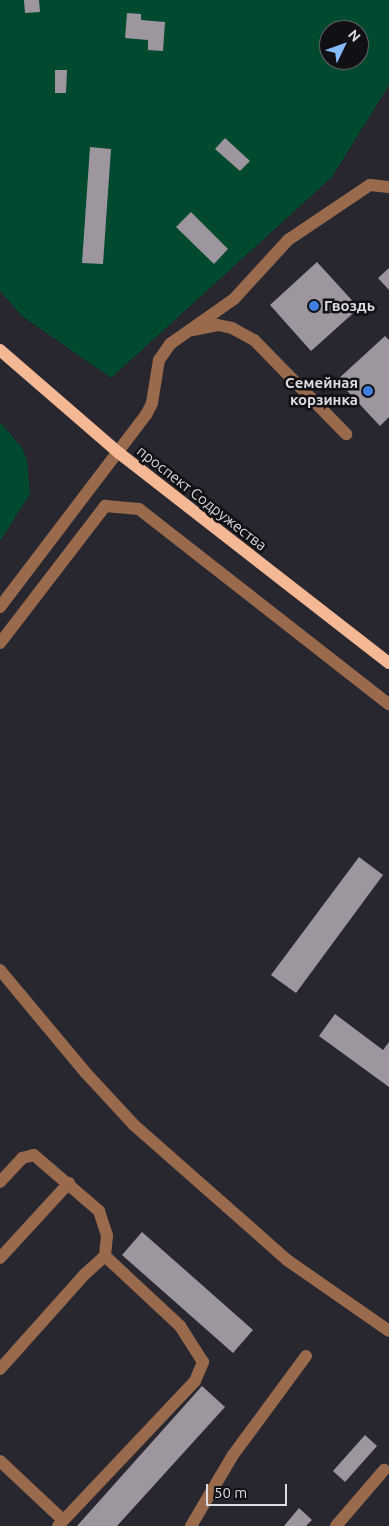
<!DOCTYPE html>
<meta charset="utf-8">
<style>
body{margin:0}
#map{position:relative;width:389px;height:1526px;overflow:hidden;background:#28272f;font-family:Ubuntu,sans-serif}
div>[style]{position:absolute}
.green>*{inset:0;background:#01492f}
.building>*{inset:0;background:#9d969f}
.minor>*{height:12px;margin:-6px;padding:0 6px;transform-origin:6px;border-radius:6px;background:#9a6a4d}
.major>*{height:12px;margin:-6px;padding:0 6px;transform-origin:6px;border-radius:6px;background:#f4b894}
.dots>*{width:14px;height:14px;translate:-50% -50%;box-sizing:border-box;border:2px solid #111014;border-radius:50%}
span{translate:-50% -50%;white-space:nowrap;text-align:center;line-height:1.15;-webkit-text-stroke:5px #111014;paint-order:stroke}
.poi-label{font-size:15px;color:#dddce1;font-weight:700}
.left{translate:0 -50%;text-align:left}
.right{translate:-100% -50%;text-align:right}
.street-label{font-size:15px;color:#dddce1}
.north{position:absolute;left:319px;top:20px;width:50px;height:50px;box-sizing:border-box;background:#111014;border:1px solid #636266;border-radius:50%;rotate:48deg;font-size:14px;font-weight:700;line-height:20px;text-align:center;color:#dddce1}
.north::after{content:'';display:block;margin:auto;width:18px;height:22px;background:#86bbfb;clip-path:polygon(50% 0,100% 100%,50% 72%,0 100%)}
.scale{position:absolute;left:206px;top:1484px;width:81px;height:22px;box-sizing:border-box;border:2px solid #dddce1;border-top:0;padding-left:6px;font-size:15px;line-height:18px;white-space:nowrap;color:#dddce1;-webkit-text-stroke:4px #111014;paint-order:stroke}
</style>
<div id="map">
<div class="green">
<i style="clip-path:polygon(evenodd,0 0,389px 0,389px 85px,332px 177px,111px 378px,22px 316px,0 291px,0 0,329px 30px,359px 30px,359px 60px,329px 60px,329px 30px)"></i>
<i style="clip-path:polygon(0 422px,22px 448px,27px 460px,30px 494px,0 541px)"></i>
</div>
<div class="building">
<i style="clip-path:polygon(24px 0,39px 0,40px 12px,25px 13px)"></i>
<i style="clip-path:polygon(127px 13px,141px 14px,141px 20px,165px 22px,163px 51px,148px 50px,148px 40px,125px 38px)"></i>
<i style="clip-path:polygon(55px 70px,67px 70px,66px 93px,55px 93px)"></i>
<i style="clip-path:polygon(225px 138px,250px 161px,240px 171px,215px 149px)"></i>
<i style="clip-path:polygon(90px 147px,111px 149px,103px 264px,82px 263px)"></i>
<i style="clip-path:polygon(191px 212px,228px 249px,214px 264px,176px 227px)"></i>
<i style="clip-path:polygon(317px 262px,359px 308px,311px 351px,270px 305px)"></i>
<i style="clip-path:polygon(389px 268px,389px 290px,378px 278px)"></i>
<i style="clip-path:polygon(385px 336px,389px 340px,389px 417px,380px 426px,337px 380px)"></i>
<i style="clip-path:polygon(359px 857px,383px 875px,296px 993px,271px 975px)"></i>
<i style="clip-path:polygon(335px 1014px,383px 1050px,389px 1042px,389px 1087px,319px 1036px)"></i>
<i style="clip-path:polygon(142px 1232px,253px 1330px,233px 1353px,122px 1255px)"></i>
<i style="clip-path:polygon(202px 1386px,225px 1407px,117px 1526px,77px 1526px)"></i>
<i style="clip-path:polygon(365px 1435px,377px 1446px,345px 1482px,333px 1471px)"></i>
<i style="clip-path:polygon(299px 1508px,312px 1520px,306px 1526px,284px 1526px)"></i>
</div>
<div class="minor">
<i style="left:193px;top:330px;width:25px;rotate:-11deg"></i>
<i style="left:218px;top:325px;width:14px;rotate:12deg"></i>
<i style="left:232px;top:328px;width:25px;rotate:29deg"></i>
<i style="left:254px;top:340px;width:132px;rotate:45.6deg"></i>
<i style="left:0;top:607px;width:241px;rotate:-52.8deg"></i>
<i style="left:146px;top:415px;width:13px;rotate:-63deg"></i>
<i style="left:152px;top:403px;width:44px;rotate:-80.8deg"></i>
<i style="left:159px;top:360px;width:19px;rotate:-55deg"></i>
<i style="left:170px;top:344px;width:78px;rotate:-35.1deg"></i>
<i style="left:234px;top:299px;width:80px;rotate:-47.5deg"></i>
<i style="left:288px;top:240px;width:99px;rotate:-33.9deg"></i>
<i style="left:370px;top:185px;width:19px;rotate:6deg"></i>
<i style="left:0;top:643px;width:173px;rotate:-52.5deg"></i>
<i style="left:105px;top:506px;width:34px;rotate:5deg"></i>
<i style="left:139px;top:509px;width:317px;rotate:38deg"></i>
<i style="left:0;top:970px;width:133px;rotate:50.2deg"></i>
<i style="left:85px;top:1072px;width:72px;rotate:47.2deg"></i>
<i style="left:134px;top:1125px;width:204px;rotate:41.4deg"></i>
<i style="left:287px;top:1260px;width:124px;rotate:34.8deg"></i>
<i style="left:0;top:1182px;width:33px;rotate:-47deg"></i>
<i style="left:22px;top:1158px;width:12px;rotate:-14deg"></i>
<i style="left:34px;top:1155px;width:86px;rotate:40.7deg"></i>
<i style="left:99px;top:1211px;width:26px;rotate:72deg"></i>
<i style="left:107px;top:1236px;width:20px;rotate:96deg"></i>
<i style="left:105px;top:1256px;width:28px;rotate:138deg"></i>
<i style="left:84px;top:1275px;width:126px;rotate:131.8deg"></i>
<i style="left:0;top:1258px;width:102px;rotate:-47.4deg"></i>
<i style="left:0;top:1461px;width:86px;rotate:43.1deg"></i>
<i style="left:58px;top:1526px;width:199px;rotate:-46.6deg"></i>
<i style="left:195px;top:1381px;width:21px;rotate:-67deg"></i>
<i style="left:203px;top:1362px;width:43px;rotate:-122.6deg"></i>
<i style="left:180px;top:1326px;width:103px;rotate:-137deg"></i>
<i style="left:191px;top:1526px;width:82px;rotate:-59.4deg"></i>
<i style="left:233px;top:1455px;width:123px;rotate:-53.6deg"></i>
<i style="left:336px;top:1526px;width:74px;rotate:-49.4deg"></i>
</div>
<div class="major">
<i style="left:0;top:350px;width:157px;rotate:40.9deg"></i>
<i style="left:119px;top:453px;width:342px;rotate:37.9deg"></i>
</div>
<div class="dots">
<i style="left:314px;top:306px;background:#3f7fe0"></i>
<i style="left:368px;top:391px;background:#3f7fe0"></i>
</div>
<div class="poi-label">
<span class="left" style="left:324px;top:306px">Гвоздь</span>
<span class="right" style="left:358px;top:391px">Семейная<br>корзинка</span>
</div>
<div class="street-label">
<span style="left:202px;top:498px;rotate:38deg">проспект Содружества</span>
</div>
<div class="north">N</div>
<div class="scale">50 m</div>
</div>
